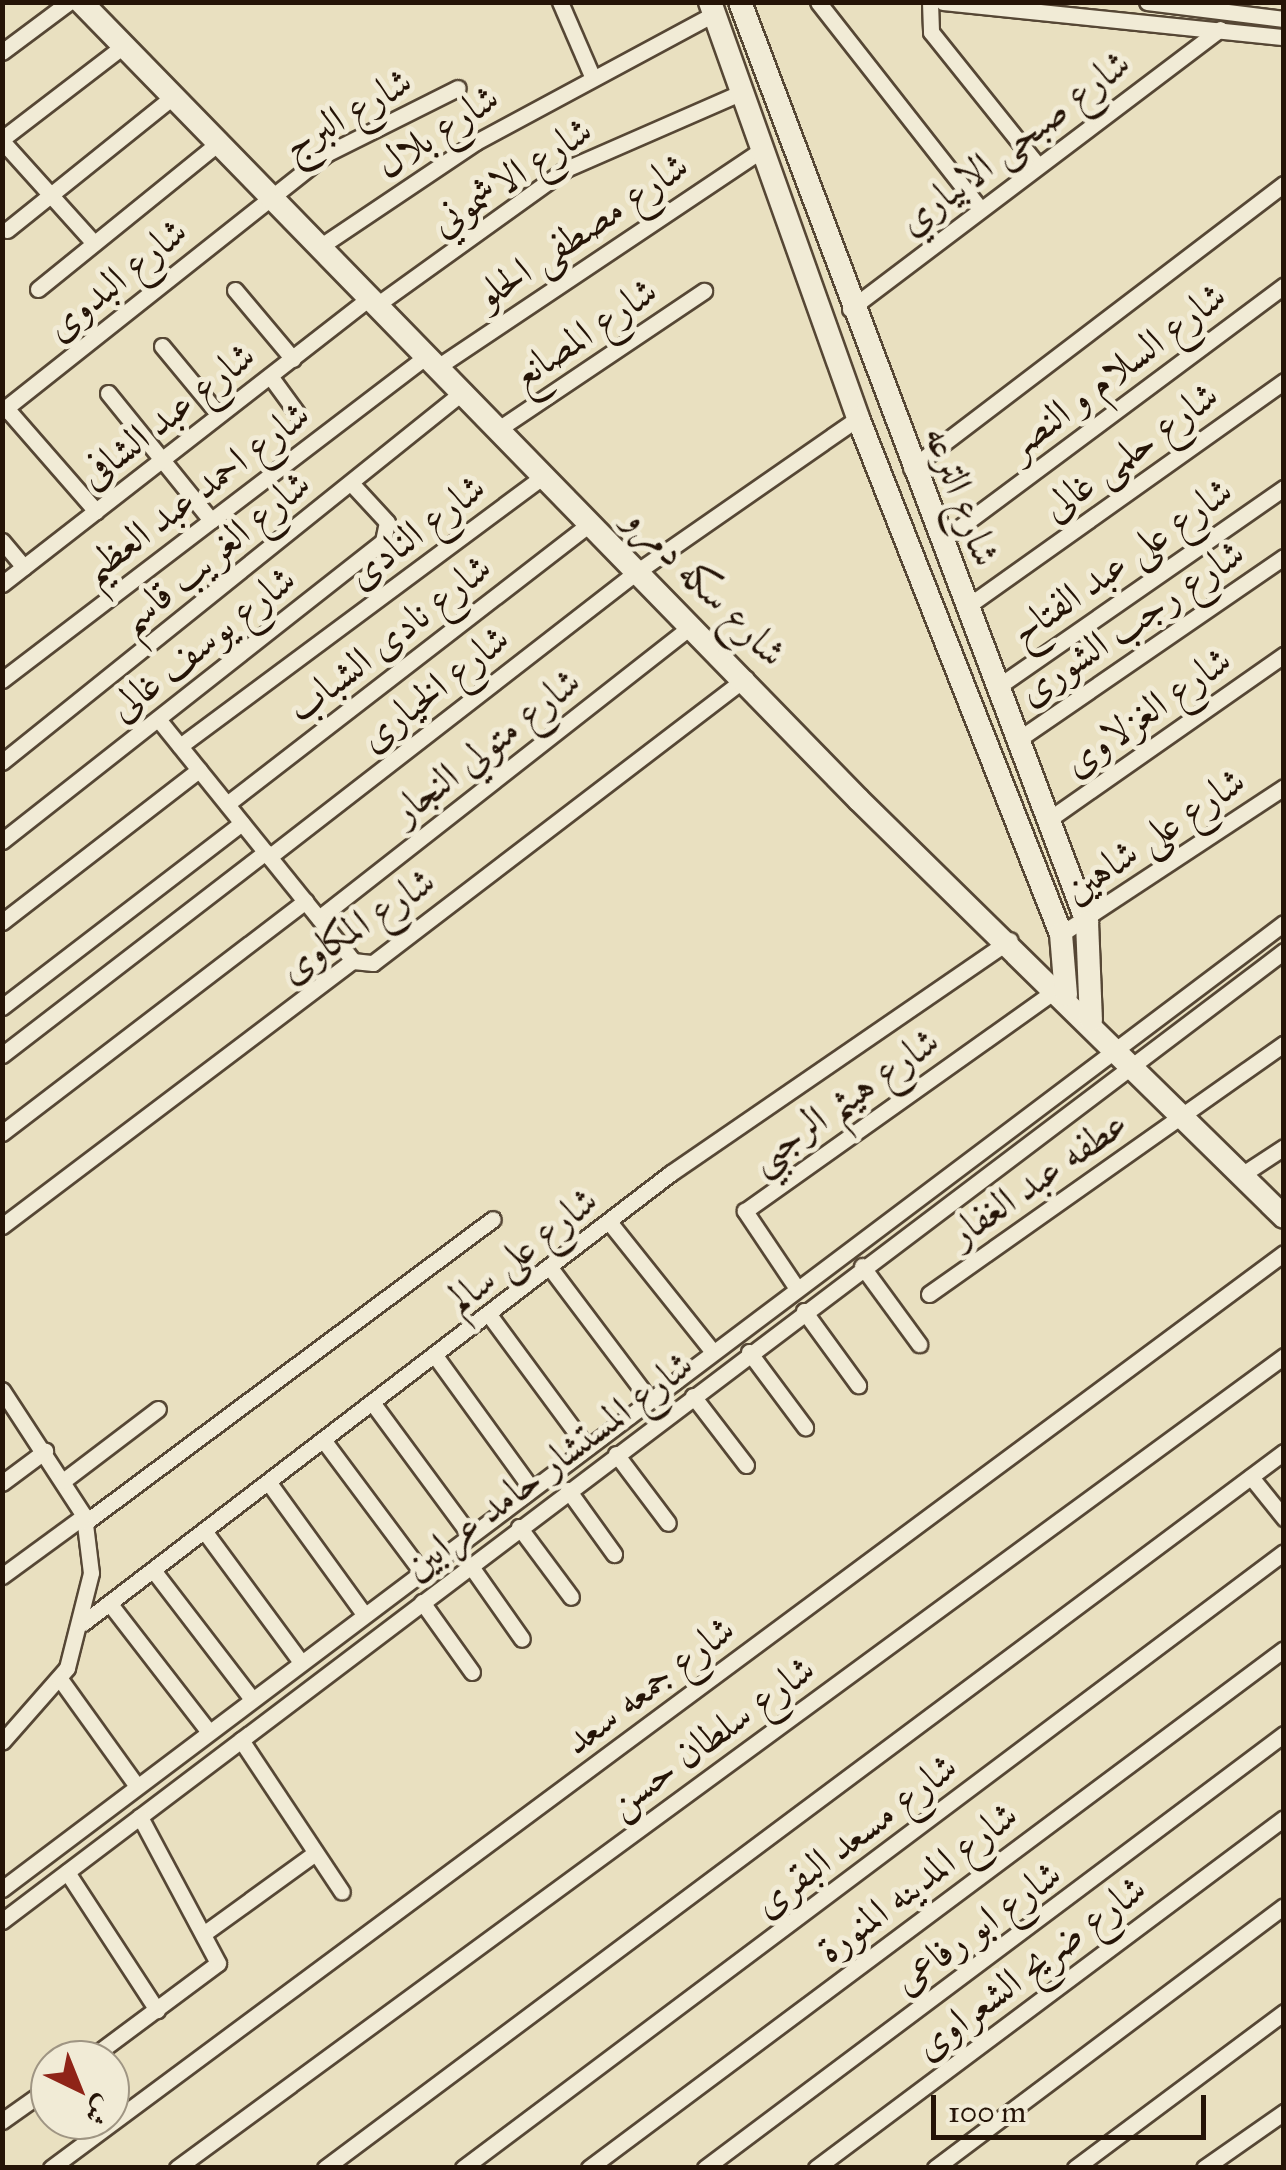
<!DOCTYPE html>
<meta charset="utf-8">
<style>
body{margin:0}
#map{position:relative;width:1286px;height:2170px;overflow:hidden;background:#e9e0c0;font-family:"IM FELL Great Primer",Amiri,serif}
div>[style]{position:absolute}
.roads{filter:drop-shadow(2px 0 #564735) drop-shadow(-2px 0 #564735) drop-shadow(0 2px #564735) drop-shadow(0 -2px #564735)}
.street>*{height:15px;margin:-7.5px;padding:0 7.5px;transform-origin:7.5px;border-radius:7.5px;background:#f1ebd6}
.secondary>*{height:22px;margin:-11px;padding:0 11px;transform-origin:11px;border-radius:11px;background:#f1ebd6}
span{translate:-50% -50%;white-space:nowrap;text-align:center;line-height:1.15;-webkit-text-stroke:10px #f1ebd6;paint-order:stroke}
.street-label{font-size:40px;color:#251407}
.frame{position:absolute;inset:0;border:5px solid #251407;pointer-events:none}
.north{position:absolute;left:30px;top:2040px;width:100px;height:100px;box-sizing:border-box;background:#f1ebd6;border:2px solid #9f9583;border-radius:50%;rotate:137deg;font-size:28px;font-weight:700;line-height:40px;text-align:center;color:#251407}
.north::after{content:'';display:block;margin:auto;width:35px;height:45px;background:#8f2418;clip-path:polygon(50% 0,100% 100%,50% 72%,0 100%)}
.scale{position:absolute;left:931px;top:2095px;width:275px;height:45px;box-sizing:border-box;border:5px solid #251407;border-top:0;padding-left:12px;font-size:30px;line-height:35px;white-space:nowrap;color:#251407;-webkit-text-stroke:8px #f1ebd6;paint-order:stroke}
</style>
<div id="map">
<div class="roads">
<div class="street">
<i style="left:560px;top:2px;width:81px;rotate:66.6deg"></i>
<i style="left:818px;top:2px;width:261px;rotate:51.9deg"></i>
<i style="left:930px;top:2px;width:30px;rotate:88deg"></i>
<i style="left:931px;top:32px;width:168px;rotate:51.3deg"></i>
<i style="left:943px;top:2px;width:343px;rotate:5.9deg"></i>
<i style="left:1147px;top:2px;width:138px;rotate:7.1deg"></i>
<i style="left:2px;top:52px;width:84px;rotate:-36.7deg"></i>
<i style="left:2px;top:139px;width:151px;rotate:-37.5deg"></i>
<i style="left:2px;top:141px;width:137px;rotate:48deg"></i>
<i style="left:7px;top:230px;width:211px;rotate:-38.8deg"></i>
<i style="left:321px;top:246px;width:187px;rotate:-33.9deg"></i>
<i style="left:476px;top:142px;width:270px;rotate:-28.3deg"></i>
<i style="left:38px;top:289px;width:229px;rotate:-39deg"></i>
<i style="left:235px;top:290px;width:90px;rotate:50deg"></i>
<i style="left:378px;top:304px;width:231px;rotate:-35.7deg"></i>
<i style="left:566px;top:169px;width:192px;rotate:-23.6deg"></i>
<i style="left:850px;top:309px;width:464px;rotate:-37.1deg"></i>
<i style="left:162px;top:346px;width:89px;rotate:50.4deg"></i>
<i style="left:439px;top:366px;width:389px;rotate:-33.8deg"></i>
<i style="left:270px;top:376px;width:46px;rotate:53.9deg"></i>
<i style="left:108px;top:393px;width:164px;rotate:51deg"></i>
<i style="left:6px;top:408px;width:137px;rotate:48.9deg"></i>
<i style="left:2px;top:411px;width:416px;rotate:-38.4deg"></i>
<i style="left:328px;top:153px;width:145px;rotate:-26.6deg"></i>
<i style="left:500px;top:428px;width:246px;rotate:-33.9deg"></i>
<i style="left:911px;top:468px;width:469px;rotate:-37.3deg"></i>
<i style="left:2px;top:541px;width:34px;rotate:50deg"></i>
<i style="left:940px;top:542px;width:429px;rotate:-36.7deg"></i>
<i style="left:2px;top:584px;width:467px;rotate:-37.9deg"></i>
<i style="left:965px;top:608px;width:392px;rotate:-35.4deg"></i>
<i style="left:2px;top:680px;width:536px;rotate:-37.34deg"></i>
<i style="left:996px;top:688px;width:351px;rotate:-34.8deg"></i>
<i style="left:158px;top:719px;width:311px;rotate:51.1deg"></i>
<i style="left:1016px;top:741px;width:325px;rotate:-34.5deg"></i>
<i style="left:180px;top:746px;width:455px;rotate:-36.6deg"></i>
<i style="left:2px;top:762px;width:593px;rotate:-38.77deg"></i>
<i style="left:227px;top:804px;width:460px;rotate:-37.7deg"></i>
<i style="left:1048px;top:820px;width:288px;rotate:-35deg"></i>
<i style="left:2px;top:841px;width:485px;rotate:-38.2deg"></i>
<i style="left:383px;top:541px;width:19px;rotate:-78deg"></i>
<i style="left:387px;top:522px;width:53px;rotate:-132.7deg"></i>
<i style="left:269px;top:857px;width:467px;rotate:-37.8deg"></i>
<i style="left:638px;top:571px;width:268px;rotate:-34.8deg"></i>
<i style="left:319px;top:918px;width:475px;rotate:-38.1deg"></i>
<i style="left:2px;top:922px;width:249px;rotate:-37.7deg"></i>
<i style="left:1061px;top:934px;width:267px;rotate:-33.4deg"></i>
<i style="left:2px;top:1007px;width:302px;rotate:-37.5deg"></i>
<i style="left:2px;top:1055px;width:333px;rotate:-37.6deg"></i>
<i style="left:2px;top:1133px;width:382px;rotate:-37.4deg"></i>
<i style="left:1243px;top:1174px;width:49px;rotate:-33.4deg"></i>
<i style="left:610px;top:1223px;width:164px;rotate:51.4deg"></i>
<i style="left:2px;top:1226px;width:440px;rotate:-37.1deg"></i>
<i style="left:353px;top:961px;width:20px;rotate:6deg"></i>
<i style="left:373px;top:963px;width:469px;rotate:-37.4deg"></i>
<i style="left:862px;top:1266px;width:97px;rotate:53.8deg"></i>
<i style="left:551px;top:1269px;width:163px;rotate:53deg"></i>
<i style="left:796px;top:1287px;width:92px;rotate:-123.9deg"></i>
<i style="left:745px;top:1211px;width:385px;rotate:-35.4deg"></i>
<i style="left:929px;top:1294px;width:434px;rotate:-35.2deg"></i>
<i style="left:804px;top:1311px;width:92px;rotate:53.9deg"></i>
<i style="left:490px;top:1316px;width:162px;rotate:53.6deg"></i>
<i style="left:749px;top:1352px;width:94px;rotate:53.3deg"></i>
<i style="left:436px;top:1357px;width:162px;rotate:54.1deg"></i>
<i style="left:2px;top:1390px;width:150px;rotate:56.9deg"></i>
<i style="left:84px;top:1516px;width:57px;rotate:83deg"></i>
<i style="left:91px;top:1573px;width:98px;rotate:104.2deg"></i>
<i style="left:67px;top:1668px;width:98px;rotate:131.3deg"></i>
<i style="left:693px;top:1396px;width:87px;rotate:52.5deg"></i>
<i style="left:374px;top:1405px;width:162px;rotate:53.6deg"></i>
<i style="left:324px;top:1441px;width:162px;rotate:53.3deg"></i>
<i style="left:616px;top:1454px;width:86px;rotate:53deg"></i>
<i style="left:1251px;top:1477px;width:53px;rotate:51.2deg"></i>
<i style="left:63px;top:1481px;width:119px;rotate:-37.2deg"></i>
<i style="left:2px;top:1483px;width:54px;rotate:-36.7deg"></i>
<i style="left:269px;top:1483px;width:162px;rotate:54.1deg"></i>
<i style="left:568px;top:1490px;width:79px;rotate:54.3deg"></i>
<i style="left:86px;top:1522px;width:507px;rotate:-36.67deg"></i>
<i style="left:519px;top:1527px;width:87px;rotate:53.4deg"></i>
<i style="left:205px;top:1532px;width:162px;rotate:53.6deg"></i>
<i style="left:470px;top:1565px;width:90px;rotate:54.9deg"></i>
<i style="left:153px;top:1570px;width:163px;rotate:52.5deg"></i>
<i style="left:2px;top:1576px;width:102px;rotate:-36.2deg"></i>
<i style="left:422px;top:1602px;width:86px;rotate:54.5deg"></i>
<i style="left:110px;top:1604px;width:162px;rotate:52.3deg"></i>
<i style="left:83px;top:1623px;width:740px;rotate:-37.43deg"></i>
<i style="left:671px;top:1173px;width:411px;rotate:-34.5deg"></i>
<i style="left:60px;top:1679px;width:132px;rotate:54.3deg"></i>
<i style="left:241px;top:1740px;width:182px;rotate:56.4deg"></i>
<i style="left:67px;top:1872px;width:165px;rotate:56.9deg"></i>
<i style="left:2px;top:1889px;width:1605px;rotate:-37deg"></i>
<i style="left:2px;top:1921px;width:1608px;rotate:-37.11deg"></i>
<i style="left:206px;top:1932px;width:135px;rotate:-35.9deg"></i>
<i style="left:88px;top:2060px;width:162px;rotate:-36.7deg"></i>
<i style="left:218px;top:1963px;width:166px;rotate:-118.1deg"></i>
<i style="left:2px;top:2121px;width:59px;rotate:-35.3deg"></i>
<i style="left:51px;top:2168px;width:1535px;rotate:-36.58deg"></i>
<i style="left:177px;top:2168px;width:1373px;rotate:-36.26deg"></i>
<i style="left:325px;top:2168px;width:1197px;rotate:-36.75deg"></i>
<i style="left:463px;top:2168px;width:1026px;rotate:-36.88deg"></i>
<i style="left:589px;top:2168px;width:867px;rotate:-36.75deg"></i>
<i style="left:705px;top:2168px;width:724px;rotate:-36.85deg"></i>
<i style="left:816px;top:2168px;width:584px;rotate:-36.79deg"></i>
<i style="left:935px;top:2168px;width:436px;rotate:-36.9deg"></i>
<i style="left:1075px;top:2168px;width:261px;rotate:-36.7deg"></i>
<i style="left:1204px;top:2168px;width:98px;rotate:-35deg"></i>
</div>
<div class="secondary">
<i style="left:81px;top:2px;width:1114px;rotate:45.73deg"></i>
<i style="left:859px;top:800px;width:595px;rotate:44.46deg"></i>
<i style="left:710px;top:2px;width:442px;rotate:70.4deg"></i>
<i style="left:858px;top:418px;width:554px;rotate:68.52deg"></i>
<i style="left:1061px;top:934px;width:61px;rotate:85.3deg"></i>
<i style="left:740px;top:2px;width:983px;rotate:69.33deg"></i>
<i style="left:1087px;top:922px;width:98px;rotate:87.7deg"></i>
</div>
</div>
<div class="street-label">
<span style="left:347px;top:113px;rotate:-30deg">شارع البرج</span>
<span style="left:437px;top:131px;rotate:-33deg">شارع بلال</span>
<span style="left:1014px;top:142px;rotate:-37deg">شارع صبحى الابياري</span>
<span style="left:511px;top:176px;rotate:-33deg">شارع الاشموني</span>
<span style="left:582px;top:230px;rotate:-34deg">شارع مصطفى الحلو</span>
<span style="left:116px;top:279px;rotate:-39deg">شارع البدوى</span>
<span style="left:584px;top:333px;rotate:-34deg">شارع المصانع</span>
<span style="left:1116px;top:370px;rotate:-37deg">شارع السلام و النصر</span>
<span style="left:167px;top:415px;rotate:-38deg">شارع عبد الشافى</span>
<span style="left:1130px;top:451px;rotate:-36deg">شارع حلمى غالى</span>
<span style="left:195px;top:492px;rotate:-37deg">شارع احمد عبد العظيم</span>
<span style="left:962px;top:496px;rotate:69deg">شارع الترعه</span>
<span style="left:416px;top:531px;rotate:-37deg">شارع النادى</span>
<span style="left:214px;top:552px;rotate:-39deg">شارع الغريب قاسم</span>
<span style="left:1121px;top:561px;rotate:-35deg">شارع على عبد الفتاح</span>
<span style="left:706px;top:586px;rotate:45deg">شارع سكه دمرو</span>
<span style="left:1131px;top:622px;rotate:-34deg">شارع رجب الشورى</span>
<span style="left:389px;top:638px;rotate:-38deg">شارع نادى الشباب</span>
<span style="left:202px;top:643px;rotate:-38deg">شارع يوسف غالى</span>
<span style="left:434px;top:688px;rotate:-38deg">شارع الخيارى</span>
<span style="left:1147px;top:711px;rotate:-35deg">شارع الغزلاوى</span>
<span style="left:486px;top:746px;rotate:-38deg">شارع متولي النجار</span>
<span style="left:1154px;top:835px;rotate:-34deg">شارع على شاهين</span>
<span style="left:357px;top:925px;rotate:-33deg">شارع المكاوى</span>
<span style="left:844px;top:1100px;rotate:-35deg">شارع هيثم الرجبي</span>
<span style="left:1038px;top:1178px;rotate:-35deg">عطفه عبد الغفار</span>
<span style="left:522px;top:1250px;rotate:-38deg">شارع على سالم</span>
<span style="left:548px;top:1465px;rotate:-37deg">شارع المستشار حامد عرابين</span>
<span style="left:649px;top:1685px;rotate:-37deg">شارع جمعه سعد</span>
<span style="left:711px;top:1736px;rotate:-36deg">شارع سلطان حسن</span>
<span style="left:855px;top:1835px;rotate:-37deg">شارع مسعد البقرى</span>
<span style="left:917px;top:1882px;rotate:-37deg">شارع المدينه المنورة</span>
<span style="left:977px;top:1927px;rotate:-36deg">شارع ابو رفاعى</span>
<span style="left:1030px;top:1967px;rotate:-37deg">شارع ضريح الشعراوى</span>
</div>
<div class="frame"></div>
<div class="north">ش</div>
<div class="scale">100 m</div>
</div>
